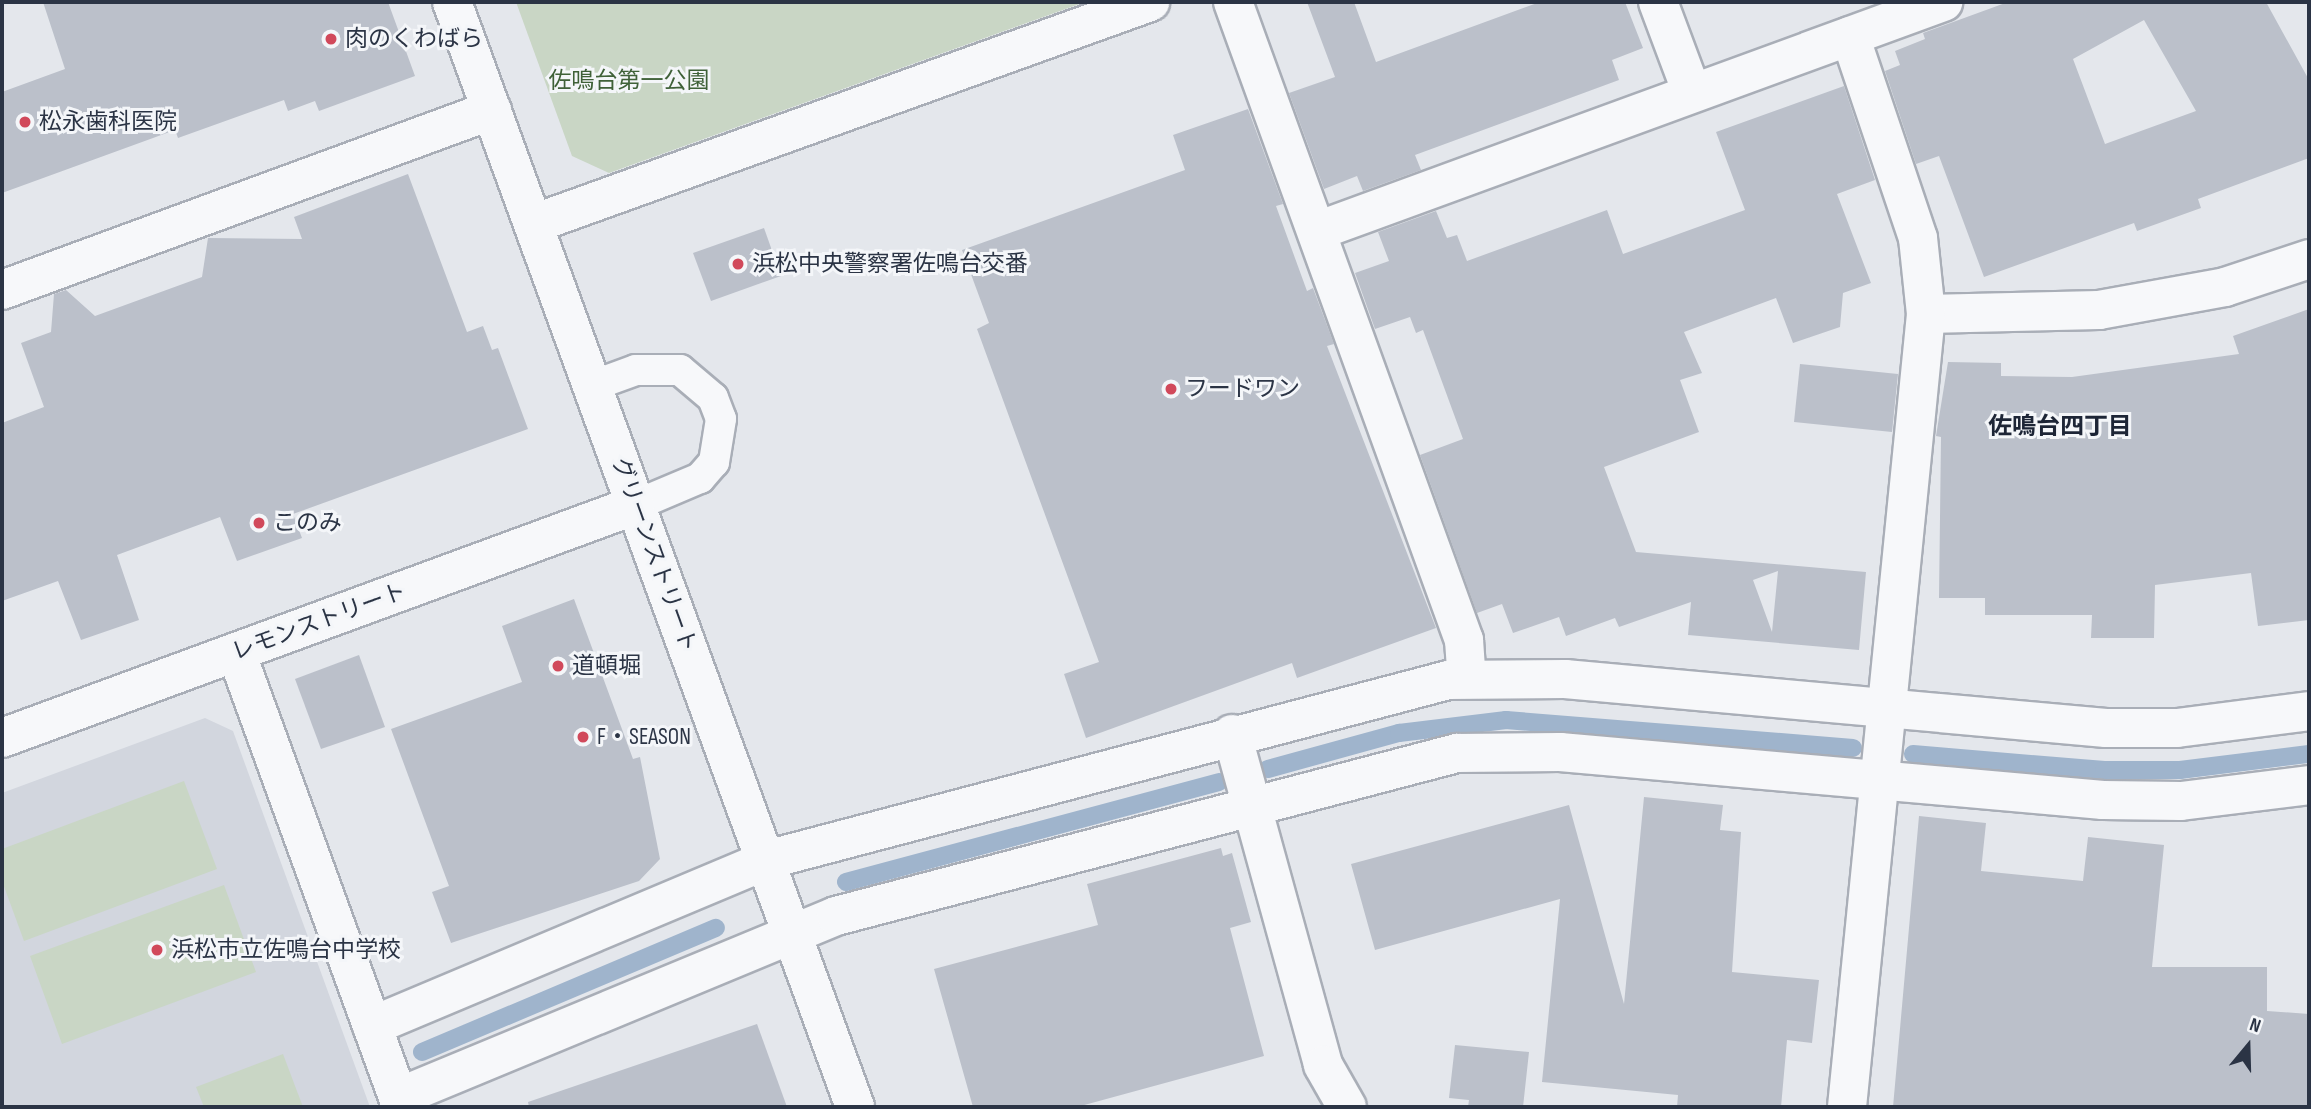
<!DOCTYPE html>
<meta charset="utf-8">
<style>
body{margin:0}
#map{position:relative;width:2311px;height:1109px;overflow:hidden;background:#e4e7ec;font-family:"Sofia Sans Condensed","Noto Sans JP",sans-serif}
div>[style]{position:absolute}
.built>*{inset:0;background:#d2d6de}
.green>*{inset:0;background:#c9d6c5}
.stream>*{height:18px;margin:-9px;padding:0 9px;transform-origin:9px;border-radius:9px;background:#9fb4cc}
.building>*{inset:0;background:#bbc0ca}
.roads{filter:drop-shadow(2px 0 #a9aeb7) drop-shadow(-2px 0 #a9aeb7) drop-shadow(0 2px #a9aeb7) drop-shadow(0 -2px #a9aeb7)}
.service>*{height:30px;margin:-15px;padding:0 15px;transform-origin:15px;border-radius:15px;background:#f7f8fa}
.minor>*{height:38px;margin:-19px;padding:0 19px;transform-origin:19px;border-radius:19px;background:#f7f8fa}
.tertiary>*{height:38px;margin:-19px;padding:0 19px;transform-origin:19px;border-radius:19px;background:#f7f8fa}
.dots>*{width:19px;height:19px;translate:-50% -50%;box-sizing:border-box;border:4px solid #f4f6f9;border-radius:50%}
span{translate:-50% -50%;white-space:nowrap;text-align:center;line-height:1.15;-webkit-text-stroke:6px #f4f6f9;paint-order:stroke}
.poi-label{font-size:23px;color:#2b3445}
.left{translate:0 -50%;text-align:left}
.park-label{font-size:23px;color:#3f6138}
.street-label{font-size:23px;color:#2b3445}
.neighbourhood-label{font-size:24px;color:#1d2536;font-weight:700}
.frame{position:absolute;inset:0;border:4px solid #2b3445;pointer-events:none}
.north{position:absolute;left:2213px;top:1011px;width:70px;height:70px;-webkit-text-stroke:5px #f4f6f9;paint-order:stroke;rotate:19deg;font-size:19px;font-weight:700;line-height:28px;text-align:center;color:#2b3445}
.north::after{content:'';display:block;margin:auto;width:24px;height:32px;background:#2b3445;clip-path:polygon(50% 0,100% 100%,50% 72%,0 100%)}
</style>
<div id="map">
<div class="built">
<i style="clip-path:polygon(205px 718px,233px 731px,370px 1107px,2px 1107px,2px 793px)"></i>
</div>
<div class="green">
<i style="clip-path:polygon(516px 2px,1085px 2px,609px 173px,572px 156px)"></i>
<i style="clip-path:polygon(184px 781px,217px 869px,24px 941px,2px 881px,2px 849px)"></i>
<i style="clip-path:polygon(224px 885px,256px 972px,62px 1044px,30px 956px)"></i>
<i style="clip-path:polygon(283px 1054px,303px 1107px,204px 1107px,196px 1087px)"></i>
</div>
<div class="stream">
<i style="left:1913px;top:754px;width:192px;rotate:4.8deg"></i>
<i style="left:2104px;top:770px;width:76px"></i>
<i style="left:2180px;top:770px;width:130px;rotate:-7.1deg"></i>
<i style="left:1268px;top:769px;width:136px;rotate:-15.4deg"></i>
<i style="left:1399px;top:733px;width:108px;rotate:-6.9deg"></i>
<i style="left:1506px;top:720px;width:348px;rotate:4.6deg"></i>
<i style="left:846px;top:882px;width:386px;rotate:-15deg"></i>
<i style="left:422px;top:1052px;width:319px;rotate:-22.9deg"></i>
</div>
<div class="building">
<i style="clip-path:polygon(43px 2px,388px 2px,415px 76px,319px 111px,315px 101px,288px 111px,284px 100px,178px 138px,175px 130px,2px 193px,2px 92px,65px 69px)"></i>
<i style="clip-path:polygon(1307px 2px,1354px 2px,1376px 62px,1540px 2px,1625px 2px,1643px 48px,1612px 60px,1619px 80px,1415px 155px,1421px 170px,1363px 191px,1357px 176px,1324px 189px,1289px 93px,1335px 77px)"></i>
<i style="clip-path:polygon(evenodd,2008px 2px,2266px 2px,2309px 80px,2309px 158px,2198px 199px,2201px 208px,2137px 231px,2134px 223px,1984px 277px,1939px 156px,1916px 164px,1885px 71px,1900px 65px,1895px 51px,1925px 39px,1923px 33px,2008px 2px,2144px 20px,2196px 111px,2105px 144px,2073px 59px,2144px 20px)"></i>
<i style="clip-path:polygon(evenodd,1844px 86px,1875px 180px,1837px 194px,1871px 283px,1843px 293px,1840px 327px,1793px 343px,1776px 298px,1684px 332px,1702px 373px,1680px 380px,1699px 432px,1604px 467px,1636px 552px,1866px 572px,1859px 650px,1688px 635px,1691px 602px,1619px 627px,1615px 618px,1566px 636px,1559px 617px,1513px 633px,1502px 604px,1477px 613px,1420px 455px,1463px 439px,1423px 330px,1416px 333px,1410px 317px,1375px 329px,1355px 273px,1389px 261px,1378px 232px,1436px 211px,1447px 238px,1457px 235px,1467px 261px,1607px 210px,1623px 254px,1745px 210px,1716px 132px,1844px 86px,1778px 571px,1772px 632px,1753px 580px,1778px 571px)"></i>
<i style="clip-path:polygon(1248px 109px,1283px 204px,1276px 206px,1307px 291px,1313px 288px,1334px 344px,1327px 346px,1436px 628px,1297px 678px,1292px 663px,1086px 738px,1064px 674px,1099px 662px,977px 329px,989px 323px,962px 250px,1185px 170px,1173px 135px)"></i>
<i style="clip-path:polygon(408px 174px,467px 332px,483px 326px,492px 350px,498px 348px,528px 429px,293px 514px,302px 538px,237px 561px,220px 517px,117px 555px,139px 620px,81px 640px,58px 581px,2px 601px,2px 423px,44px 407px,21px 343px,51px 332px,54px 294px,66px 290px,95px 316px,202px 277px,208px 238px,302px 239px,294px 217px)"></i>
<i style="clip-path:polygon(764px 228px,781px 276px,711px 301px,693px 253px)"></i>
<i style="clip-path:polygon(2309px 309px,2309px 620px,2258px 626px,2251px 573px,2155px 585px,2154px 638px,2091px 638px,2092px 615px,1985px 615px,1985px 598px,1939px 598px,1941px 437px,1936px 436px,1948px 362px,2001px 363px,2001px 376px,2072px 377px,2239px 354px,2233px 336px)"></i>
<i style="clip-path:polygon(1800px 364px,1898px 374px,1892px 432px,1794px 422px)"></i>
<i style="clip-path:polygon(574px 599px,633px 759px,640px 757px,660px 859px,639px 881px,451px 943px,432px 892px,449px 886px,391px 729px,522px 682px,502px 626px)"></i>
<i style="clip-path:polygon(359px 655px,385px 727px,321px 749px,295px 679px)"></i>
<i style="clip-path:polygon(1644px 797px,1723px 805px,1720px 830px,1741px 832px,1732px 972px,1819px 980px,1812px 1043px,1787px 1040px,1781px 1107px,1677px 1107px,1678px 1095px,1542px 1082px,1560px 899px,1375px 950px,1351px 864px,1569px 805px,1624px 1004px)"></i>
<i style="clip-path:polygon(1919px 816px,1986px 823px,1981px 871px,2083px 881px,2088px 837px,2164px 845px,2152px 967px,2267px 967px,2267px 1011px,2309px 1014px,2309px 1107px,1893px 1107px)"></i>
<i style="clip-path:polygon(1221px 848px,1223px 856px,1232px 853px,1251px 922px,1230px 928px,1264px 1056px,1077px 1107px,973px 1107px,934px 969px,1098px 925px,1087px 884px)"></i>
<i style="clip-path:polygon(757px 1024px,787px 1107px,529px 1107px,528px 1102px)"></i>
<i style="clip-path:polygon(1455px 1045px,1529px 1052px,1523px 1107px,1468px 1107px,1469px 1100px,1449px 1098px)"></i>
</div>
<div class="roads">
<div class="service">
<i style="left:592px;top:386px;width:47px;rotate:-20deg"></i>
<i style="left:636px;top:370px;width:44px"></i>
<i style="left:680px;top:370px;width:43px;rotate:40.3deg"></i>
<i style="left:713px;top:398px;width:22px;rotate:69deg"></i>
<i style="left:721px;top:419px;width:44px;rotate:99.2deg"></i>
<i style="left:714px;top:462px;width:21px;rotate:131deg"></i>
<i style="left:700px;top:478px;width:69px;rotate:157.1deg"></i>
</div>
<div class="minor">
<i style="left:1233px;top:2px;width:679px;rotate:70.1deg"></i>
<i style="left:1464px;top:640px;width:39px;rotate:86deg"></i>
<i style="left:1658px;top:2px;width:97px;rotate:69.5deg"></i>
<i style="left:533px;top:224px;width:656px;rotate:-19.79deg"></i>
<i style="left:1317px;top:231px;width:667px;rotate:-20.09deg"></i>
<i style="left:2px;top:290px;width:522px;rotate:-20.17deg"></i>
<i style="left:1926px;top:314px;width:173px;rotate:-1.3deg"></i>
<i style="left:2099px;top:310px;width:128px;rotate:-10.3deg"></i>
<i style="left:2225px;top:287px;width:89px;rotate:-18.4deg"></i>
<i style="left:236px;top:652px;width:484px;rotate:70deg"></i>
<i style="left:1232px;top:734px;width:343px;rotate:74.6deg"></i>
<i style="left:1323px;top:1065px;width:48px;rotate:60.3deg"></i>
<i style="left:372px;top:1026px;width:428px;rotate:-22.8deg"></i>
<i style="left:766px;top:860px;width:705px;rotate:-14.78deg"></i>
<i style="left:1448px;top:680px;width:117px;rotate:-0.5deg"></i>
<i style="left:1565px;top:679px;width:543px;rotate:5.18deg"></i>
<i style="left:2106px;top:728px;width:71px"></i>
<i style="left:2177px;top:728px;width:133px;rotate:-7.3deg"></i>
<i style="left:399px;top:1097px;width:473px;rotate:-22.5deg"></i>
<i style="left:836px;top:916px;width:642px;rotate:-14.71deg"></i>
<i style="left:1457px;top:753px;width:103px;rotate:-0.6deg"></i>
<i style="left:1560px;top:752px;width:545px;rotate:5.05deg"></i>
<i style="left:2103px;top:800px;width:78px;rotate:0.7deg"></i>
<i style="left:2181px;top:801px;width:129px;rotate:-7.1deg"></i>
<i style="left:1847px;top:1107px;width:797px;rotate:-84.31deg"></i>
<i style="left:1926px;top:314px;width:76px;rotate:-96deg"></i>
<i style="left:1918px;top:238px;width:213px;rotate:-108.6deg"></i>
</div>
<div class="tertiary">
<i style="left:452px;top:2px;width:1176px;rotate:69.96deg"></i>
<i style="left:2px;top:738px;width:675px;rotate:-20.18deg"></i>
</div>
</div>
<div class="dots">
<i style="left:331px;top:39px;background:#d1495b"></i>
<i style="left:25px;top:122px;background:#d1495b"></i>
<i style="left:738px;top:264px;background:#d1495b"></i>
<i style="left:1171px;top:389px;background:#d1495b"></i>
<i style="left:259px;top:523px;background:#d1495b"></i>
<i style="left:558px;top:666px;background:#d1495b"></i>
<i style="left:583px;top:737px;background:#d1495b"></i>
<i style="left:157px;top:950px;background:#d1495b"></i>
</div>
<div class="poi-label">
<span class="left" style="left:345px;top:39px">肉のくわばら</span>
<span class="left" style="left:39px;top:122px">松永歯科医院</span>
<span class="left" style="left:752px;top:264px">浜松中央警察署佐鳴台交番</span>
<span class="left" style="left:1185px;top:389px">フードワン</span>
<span class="left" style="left:273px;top:523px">このみ</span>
<span class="left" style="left:572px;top:666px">道頓堀</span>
<span class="left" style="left:597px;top:737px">F・SEASON</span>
<span class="left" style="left:171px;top:950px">浜松市立佐鳴台中学校</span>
</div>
<div class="park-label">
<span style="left:629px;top:81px">佐鳴台第一公園</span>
</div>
<div class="street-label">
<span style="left:654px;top:555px;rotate:70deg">グリーンストリート</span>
<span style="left:319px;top:622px;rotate:-20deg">レモンストリート</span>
</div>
<div class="neighbourhood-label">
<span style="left:2060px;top:427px">佐鳴台四丁目</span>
</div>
<div class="frame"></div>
<div class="north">N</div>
</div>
